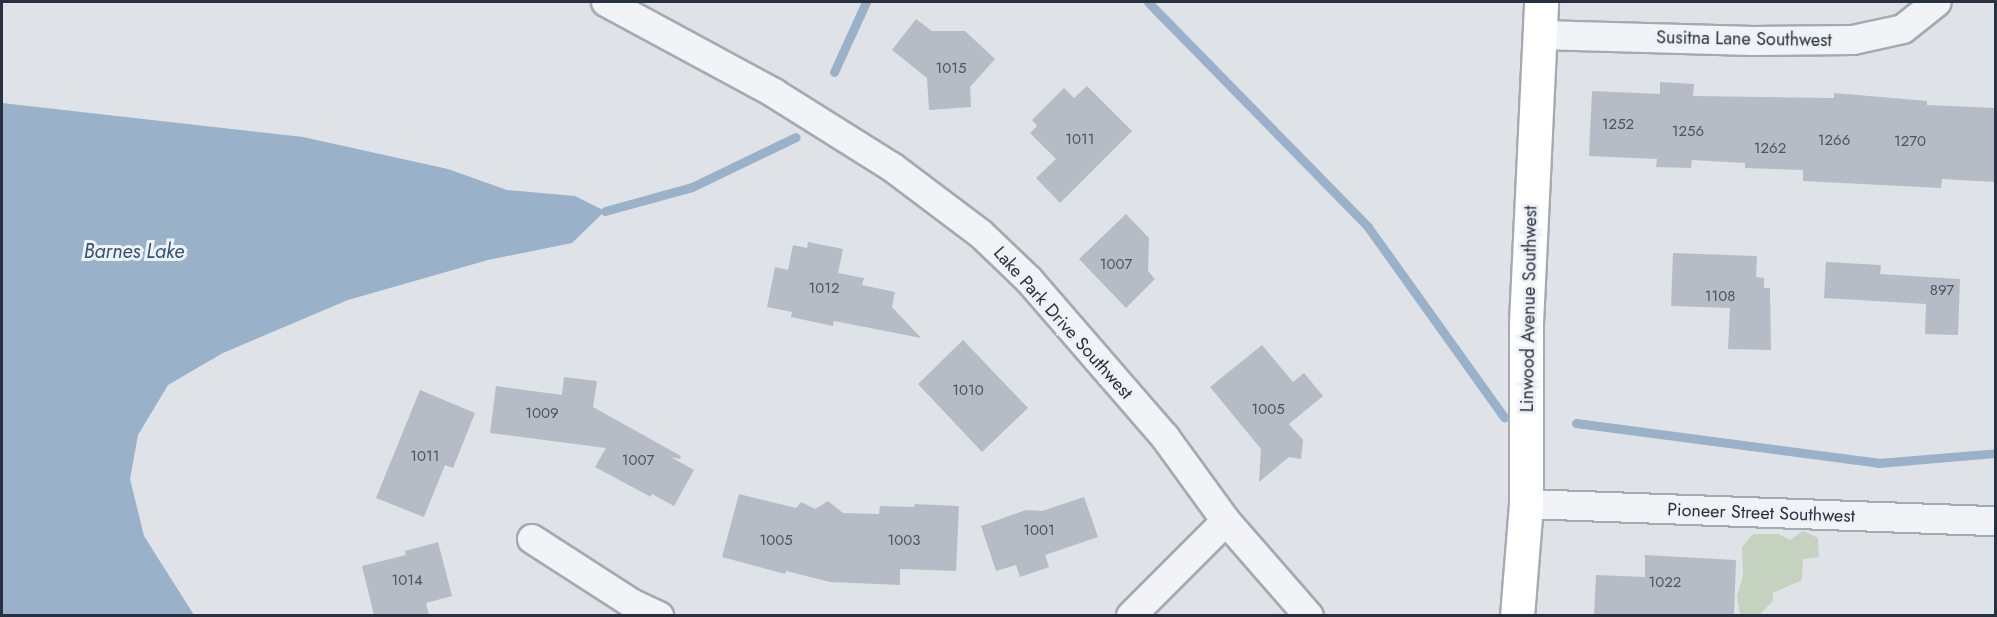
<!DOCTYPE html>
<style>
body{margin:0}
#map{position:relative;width:1997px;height:617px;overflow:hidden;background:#dfe3e8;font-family:Jost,sans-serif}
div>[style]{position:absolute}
.green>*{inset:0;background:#c5d2c0}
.water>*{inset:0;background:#99b2c9}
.stream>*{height:9px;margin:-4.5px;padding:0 4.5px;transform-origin:4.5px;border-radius:4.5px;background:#99b2c9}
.building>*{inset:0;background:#b6bcc5}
.roads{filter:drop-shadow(2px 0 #a4aab2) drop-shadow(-2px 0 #a4aab2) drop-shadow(0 2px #a4aab2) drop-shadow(0 -2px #a4aab2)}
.street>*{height:28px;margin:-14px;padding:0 14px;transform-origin:14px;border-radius:14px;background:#f2f3f7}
.secondary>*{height:33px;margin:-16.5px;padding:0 16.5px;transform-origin:16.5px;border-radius:16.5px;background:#fff}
span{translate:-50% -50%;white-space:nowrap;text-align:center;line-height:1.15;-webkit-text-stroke:6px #eef2f6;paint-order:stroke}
.number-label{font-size:15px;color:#4c5460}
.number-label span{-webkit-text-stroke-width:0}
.street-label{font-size:18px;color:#28313f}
.water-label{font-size:20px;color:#325173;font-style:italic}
.frame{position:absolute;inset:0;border:3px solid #28313f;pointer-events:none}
</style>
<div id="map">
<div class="green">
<i style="clip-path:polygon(1803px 531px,1818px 538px,1819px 557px,1803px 559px,1802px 580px,1773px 593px,1773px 601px,1759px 615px,1740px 615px,1737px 596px,1743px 576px,1742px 547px,1753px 534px,1778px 534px,1790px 540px)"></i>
</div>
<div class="water">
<i style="clip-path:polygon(2px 103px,303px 137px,448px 169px,507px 190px,575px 196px,605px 211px,572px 243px,488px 260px,348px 300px,223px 353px,168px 385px,138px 435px,130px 479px,144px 536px,194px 615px,2px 615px)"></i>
</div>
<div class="stream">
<i style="left:1148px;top:2px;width:315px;rotate:45.6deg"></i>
<i style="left:1368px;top:227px;width:234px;rotate:54.4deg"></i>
<i style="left:834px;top:72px;width:77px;rotate:-65.4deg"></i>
<i style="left:605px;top:211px;width:90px;rotate:-15.4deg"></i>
<i style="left:692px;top:187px;width:115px;rotate:-25.7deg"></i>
<i style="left:1576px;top:423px;width:305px;rotate:7.5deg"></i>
<i style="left:1878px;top:463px;width:118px;rotate:-4.8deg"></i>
</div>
<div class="building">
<i style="clip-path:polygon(916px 19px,932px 31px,965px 31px,995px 59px,970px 87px,971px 107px,929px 110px,927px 78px,892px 50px)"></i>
<i style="clip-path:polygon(1660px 82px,1694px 84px,1693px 96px,1834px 98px,1834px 93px,1927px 101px,1927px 105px,1995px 108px,1995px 182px,1942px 179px,1941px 188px,1803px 181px,1803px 170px,1745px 168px,1745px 163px,1692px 160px,1691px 168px,1656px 167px,1657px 159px,1589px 156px,1592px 91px,1660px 94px)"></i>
<i style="clip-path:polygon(1087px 86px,1132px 131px,1060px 203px,1036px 178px,1056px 159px,1030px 133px,1037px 126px,1032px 120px,1064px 88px,1074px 98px)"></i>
<i style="clip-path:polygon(1126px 214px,1149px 238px,1148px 271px,1155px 279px,1126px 308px,1079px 259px)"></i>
<i style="clip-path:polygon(808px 242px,843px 249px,838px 273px,864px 278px,862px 285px,895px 292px,892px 307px,921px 338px,834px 321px,833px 326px,791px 317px,792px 312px,767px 307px,775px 267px,788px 270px,793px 245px,807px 248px)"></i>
<i style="clip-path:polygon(1673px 253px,1757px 256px,1756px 277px,1764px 278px,1764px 288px,1770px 288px,1771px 350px,1728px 349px,1730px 308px,1671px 306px)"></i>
<i style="clip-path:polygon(1826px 262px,1881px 265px,1880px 274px,1960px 279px,1958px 335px,1925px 334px,1926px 304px,1824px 298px)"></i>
<i style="clip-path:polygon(963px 340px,1028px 408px,982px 452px,918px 384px)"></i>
<i style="clip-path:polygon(1262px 345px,1293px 382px,1304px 373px,1323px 396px,1289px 424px,1303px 440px,1301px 459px,1289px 457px,1259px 482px,1261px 449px,1210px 387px)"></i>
<i style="clip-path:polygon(564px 377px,597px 381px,593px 407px,681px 456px,680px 459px,671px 457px,694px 470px,674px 506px,652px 494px,651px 497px,595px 467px,606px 448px,490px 433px,496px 386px,562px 395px)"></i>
<i style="clip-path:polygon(420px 390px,475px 413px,453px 468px,445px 465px,424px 517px,376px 498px)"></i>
<i style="clip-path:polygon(739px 494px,796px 508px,801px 502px,815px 509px,828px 501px,843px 513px,879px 514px,880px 506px,914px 507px,915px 504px,959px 506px,956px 571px,900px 569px,900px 585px,830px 582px,786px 571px,785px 574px,722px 557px)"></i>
<i style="clip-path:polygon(1084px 497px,1098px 537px,1045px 555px,1049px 567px,1020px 577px,1016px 565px,996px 571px,981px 526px,1026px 510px,1042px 511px)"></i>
<i style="clip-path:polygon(438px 542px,452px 596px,426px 603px,429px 615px,374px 615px,362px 566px,406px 555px,405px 551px)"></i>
<i style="clip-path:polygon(1645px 555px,1736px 560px,1734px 615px,1594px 615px,1596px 575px,1645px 577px)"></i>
</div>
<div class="roads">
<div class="street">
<i style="left:606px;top:2px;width:191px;rotate:28.4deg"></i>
<i style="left:774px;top:93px;width:139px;rotate:32.1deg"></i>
<i style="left:892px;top:167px;width:111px;rotate:37deg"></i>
<i style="left:981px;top:234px;width:66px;rotate:43.8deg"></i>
<i style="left:1029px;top:280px;width:208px;rotate:49.1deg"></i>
<i style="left:1165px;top:437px;width:104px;rotate:54deg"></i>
<i style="left:1226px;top:521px;width:126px;rotate:48.9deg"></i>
<i style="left:1540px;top:35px;width:213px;rotate:1.6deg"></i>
<i style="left:1753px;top:41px;width:100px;rotate:-0.6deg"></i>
<i style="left:1853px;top:40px;width:51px;rotate:-12.4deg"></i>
<i style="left:1903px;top:29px;width:43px;rotate:-38.5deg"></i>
<i style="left:1526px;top:504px;width:470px;rotate:2.1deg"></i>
<i style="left:532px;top:539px;width:120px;rotate:32.8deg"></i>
<i style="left:633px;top:604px;width:29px;rotate:25deg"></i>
<i style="left:1131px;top:616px;width:134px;rotate:-45deg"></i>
</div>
<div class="secondary">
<i style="left:1517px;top:616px;width:112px;rotate:-85.4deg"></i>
<i style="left:1526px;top:504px;width:181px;rotate:-90deg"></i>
<i style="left:1526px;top:323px;width:321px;rotate:-87.3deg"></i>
</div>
</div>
<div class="number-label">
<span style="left:951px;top:69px">1015</span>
<span style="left:1618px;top:125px">1252</span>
<span style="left:1688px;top:132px">1256</span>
<span style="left:1080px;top:140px">1011</span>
<span style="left:1834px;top:141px">1266</span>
<span style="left:1910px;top:142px">1270</span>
<span style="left:1770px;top:149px">1262</span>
<span style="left:1116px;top:265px">1007</span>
<span style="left:824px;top:289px">1012</span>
<span style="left:1942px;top:291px">897</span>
<span style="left:1720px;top:297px">1108</span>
<span style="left:968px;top:391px">1010</span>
<span style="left:1268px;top:410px">1005</span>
<span style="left:542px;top:414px">1009</span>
<span style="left:425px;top:457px">1011</span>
<span style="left:638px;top:461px">1007</span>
<span style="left:1039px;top:531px">1001</span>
<span style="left:776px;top:541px">1005</span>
<span style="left:904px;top:541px">1003</span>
<span style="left:407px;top:581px">1014</span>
<span style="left:1665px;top:583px">1022</span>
</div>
<div class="street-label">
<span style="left:1744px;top:39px;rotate:1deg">Susitna Lane Southwest</span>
<span style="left:1529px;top:309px;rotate:-89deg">Linwood Avenue Southwest</span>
<span style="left:1063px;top:323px;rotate:48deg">Lake Park Drive Southwest</span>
<span style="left:1761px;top:513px;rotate:2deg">Pioneer Street Southwest</span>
</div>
<div class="water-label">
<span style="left:134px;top:251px">Barnes Lake</span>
</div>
<div class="frame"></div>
</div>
